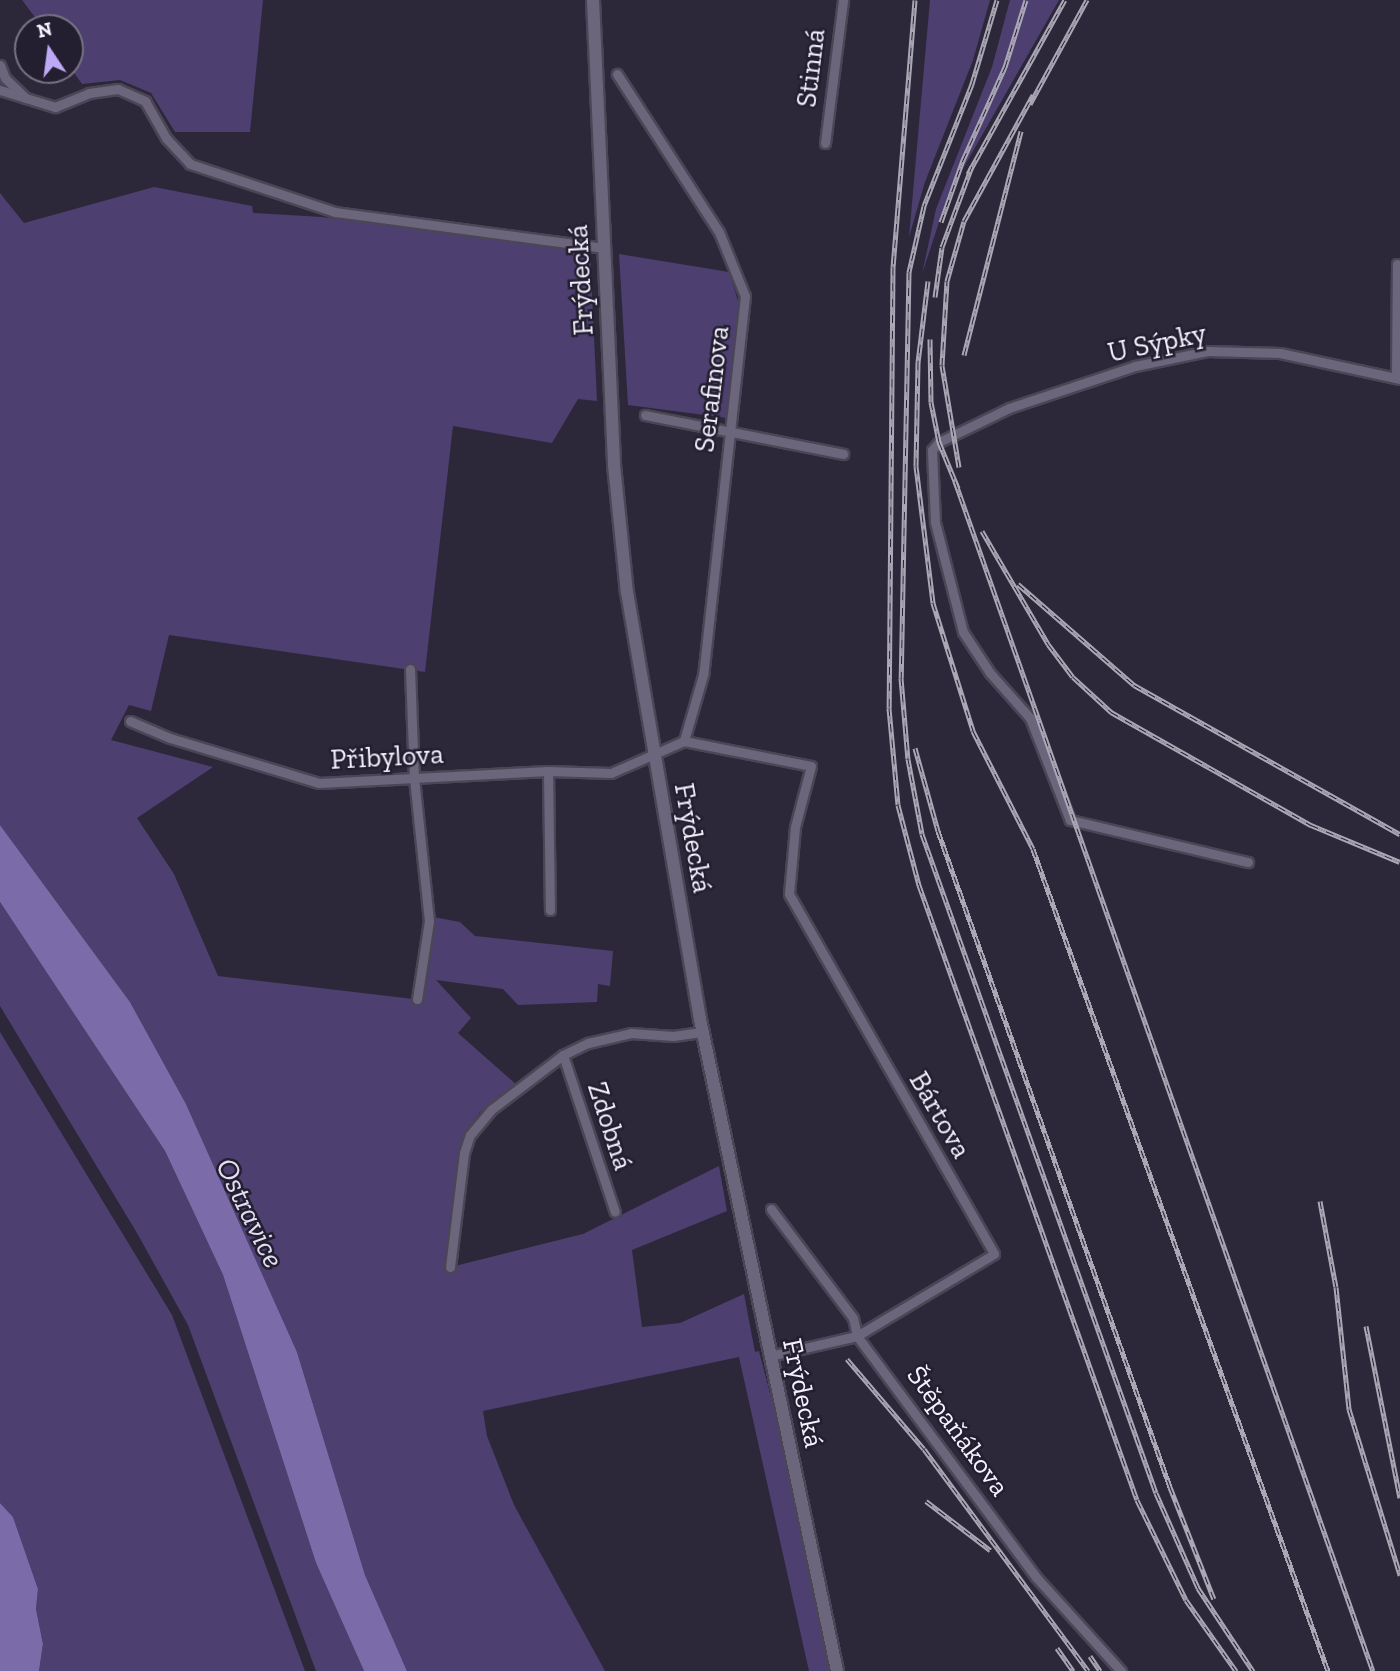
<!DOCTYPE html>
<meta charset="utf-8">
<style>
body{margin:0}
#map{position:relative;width:1400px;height:1671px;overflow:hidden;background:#2c283a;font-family:"Zilla Slab",serif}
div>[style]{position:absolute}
.green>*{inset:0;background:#4d3f6f}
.water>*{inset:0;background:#7b6ba8}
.roads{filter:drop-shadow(2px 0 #4b4656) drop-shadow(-2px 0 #4b4656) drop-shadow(0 2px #4b4656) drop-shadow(0 -2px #4b4656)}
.street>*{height:9px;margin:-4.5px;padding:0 4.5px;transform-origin:4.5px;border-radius:4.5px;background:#6b667b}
.secondary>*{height:12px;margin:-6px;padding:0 6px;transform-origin:6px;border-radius:6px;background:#6b667b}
.rail>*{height:5px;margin-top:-2.5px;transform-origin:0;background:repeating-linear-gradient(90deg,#231e30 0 8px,#aba8b6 0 16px);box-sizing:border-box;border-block:2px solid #aba8b6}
span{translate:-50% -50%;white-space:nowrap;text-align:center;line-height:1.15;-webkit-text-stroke:5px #231e30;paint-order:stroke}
.street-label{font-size:28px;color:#f5f2ff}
.water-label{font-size:30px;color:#e2dff1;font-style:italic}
.north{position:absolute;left:14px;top:14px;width:70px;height:70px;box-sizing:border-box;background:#231e30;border:2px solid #777383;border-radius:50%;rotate:347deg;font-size:19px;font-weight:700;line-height:28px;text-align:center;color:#f5f2ff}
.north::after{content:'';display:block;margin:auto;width:24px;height:32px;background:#bda9f5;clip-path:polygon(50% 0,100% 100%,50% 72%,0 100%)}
</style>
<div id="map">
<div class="green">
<i style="clip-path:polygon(22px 0,263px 0,250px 132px,175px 132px,151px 93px,120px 80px,82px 84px,70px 67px,70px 28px,43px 28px)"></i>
<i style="clip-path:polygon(930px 0,990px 0,973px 60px,925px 182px,909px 237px)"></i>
<i style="clip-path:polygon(1010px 0,1059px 0,948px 195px,922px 274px,936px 209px,992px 67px)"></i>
<i style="clip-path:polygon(154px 187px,252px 206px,253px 213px,322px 217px,590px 251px,597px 401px,578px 399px,552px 443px,453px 426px,425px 672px,169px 635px,151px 711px,129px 705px,111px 740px,213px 767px,137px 818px,174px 874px,218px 976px,422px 1000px,433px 917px,460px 922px,475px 936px,613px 951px,610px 986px,598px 984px,597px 1002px,518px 1005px,503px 989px,436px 980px,471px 1018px,458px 1033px,518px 1086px,480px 1112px,465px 1133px,451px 1267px,583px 1234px,719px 1166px,727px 1211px,632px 1250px,642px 1327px,680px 1323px,744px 1294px,755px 1352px,759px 1351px,773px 1405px,831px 1671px,809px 1671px,739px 1357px,483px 1411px,487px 1436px,514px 1505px,605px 1671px,407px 1671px,365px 1575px,297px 1352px,186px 1104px,130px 1002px,0 825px,0 193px,24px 223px)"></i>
<i style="clip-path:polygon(619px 254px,729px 272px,740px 307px,727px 418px,628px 405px)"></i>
<i style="clip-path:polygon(0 902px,165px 1151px,223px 1275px,316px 1563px,364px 1671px,316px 1671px,188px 1325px,137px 1233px,0 1006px)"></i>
<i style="clip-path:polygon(0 1032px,172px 1315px,305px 1671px,39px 1671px,43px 1644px,36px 1609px,38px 1589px,13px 1517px,0 1503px)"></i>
</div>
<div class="water">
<i style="clip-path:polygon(0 825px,130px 1002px,186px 1104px,297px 1352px,365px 1575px,407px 1671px,364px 1671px,316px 1563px,223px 1275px,165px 1151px,0 902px)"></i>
<i style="clip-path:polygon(0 1503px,13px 1517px,38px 1589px,36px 1609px,43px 1644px,39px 1671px,0 1671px)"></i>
</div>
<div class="roads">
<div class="street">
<i style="left:0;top:65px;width:14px;rotate:69deg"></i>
<i style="left:5px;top:78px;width:29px;rotate:44deg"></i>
<i style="left:617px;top:74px;width:188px;rotate:57.2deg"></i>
<i style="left:719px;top:232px;width:69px;rotate:67.9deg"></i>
<i style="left:745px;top:296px;width:381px;rotate:96.3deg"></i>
<i style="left:703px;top:675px;width:69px;rotate:106.1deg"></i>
<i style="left:0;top:90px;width:58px;rotate:17.2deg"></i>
<i style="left:55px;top:107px;width:37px;rotate:-22deg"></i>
<i style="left:89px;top:93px;width:29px;rotate:-8deg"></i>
<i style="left:118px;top:89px;width:30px;rotate:24deg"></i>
<i style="left:145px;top:101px;width:43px;rotate:60.4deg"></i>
<i style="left:166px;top:138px;width:35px;rotate:47deg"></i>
<i style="left:190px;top:164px;width:153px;rotate:18.3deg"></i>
<i style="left:335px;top:212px;width:271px;rotate:7.6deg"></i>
<i style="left:825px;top:143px;width:144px;rotate:-82.8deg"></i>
<i style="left:1396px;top:378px;width:114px;rotate:-89.5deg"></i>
<i style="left:645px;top:415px;width:202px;rotate:11.1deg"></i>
<i style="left:410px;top:669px;width:109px;rotate:87.9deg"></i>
<i style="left:414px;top:778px;width:144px;rotate:84deg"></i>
<i style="left:429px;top:921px;width:79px;rotate:98.7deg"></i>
<i style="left:130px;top:721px;width:43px;rotate:23deg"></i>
<i style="left:170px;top:738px;width:156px;rotate:16.8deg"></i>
<i style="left:319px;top:783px;width:229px;rotate:-3deg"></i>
<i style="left:548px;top:771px;width:63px;rotate:1.8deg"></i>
<i style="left:611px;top:773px;width:80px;rotate:-23.7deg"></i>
<i style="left:684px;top:741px;width:129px;rotate:11.1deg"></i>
<i style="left:811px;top:766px;width:63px;rotate:104.7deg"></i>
<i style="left:795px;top:827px;width:67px;rotate:95.1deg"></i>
<i style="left:789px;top:894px;width:414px;rotate:60.3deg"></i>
<i style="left:994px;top:1254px;width:160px;rotate:149.1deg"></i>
<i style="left:857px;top:1336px;width:89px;rotate:167.1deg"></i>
<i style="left:548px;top:771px;width:139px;rotate:89.2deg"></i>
<i style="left:1248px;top:862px;width:183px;rotate:-166.7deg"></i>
<i style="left:1070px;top:820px;width:110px;rotate:-111.4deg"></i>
<i style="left:1030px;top:718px;width:60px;rotate:-131.6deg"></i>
<i style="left:990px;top:673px;width:49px;rotate:-123.4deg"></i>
<i style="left:963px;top:632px;width:114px;rotate:-104.3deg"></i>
<i style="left:935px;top:522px;width:72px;rotate:-92.4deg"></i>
<i style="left:932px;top:450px;width:11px;rotate:-49deg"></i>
<i style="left:939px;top:442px;width:78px;rotate:-25.9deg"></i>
<i style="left:1009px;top:408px;width:133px;rotate:-18.4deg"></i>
<i style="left:1135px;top:366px;width:75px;rotate:-11.6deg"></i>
<i style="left:1208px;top:351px;width:72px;rotate:1.6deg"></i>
<i style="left:1280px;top:353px;width:123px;rotate:12.2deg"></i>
<i style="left:563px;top:1055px;width:165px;rotate:71.7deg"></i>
<i style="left:771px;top:1209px;width:136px;rotate:53deg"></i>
<i style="left:853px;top:1318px;width:18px;rotate:77deg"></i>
<i style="left:857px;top:1336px;width:300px;rotate:53.4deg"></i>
<i style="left:1036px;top:1577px;width:127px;rotate:47.9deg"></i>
<i style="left:450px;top:1267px;width:115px;rotate:-83deg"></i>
<i style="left:464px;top:1153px;width:19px;rotate:-72deg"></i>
<i style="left:470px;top:1135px;width:34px;rotate:-50deg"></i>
<i style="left:492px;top:1109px;width:89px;rotate:-37.3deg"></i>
<i style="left:563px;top:1055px;width:28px;rotate:-26deg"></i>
<i style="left:588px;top:1043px;width:44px;rotate:-13.1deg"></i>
<i style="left:631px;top:1033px;width:42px;rotate:4.1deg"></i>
<i style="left:673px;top:1036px;width:30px;rotate:-8deg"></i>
</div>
<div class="secondary">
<i style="left:593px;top:0;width:465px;rotate:87.4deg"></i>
<i style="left:614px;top:465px;width:128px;rotate:84.2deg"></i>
<i style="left:627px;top:592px;width:433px;rotate:80.3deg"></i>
<i style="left:700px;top:1019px;width:666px;rotate:78.13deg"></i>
</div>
</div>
<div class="rail">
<i style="left:915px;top:0;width:268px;rotate:94.7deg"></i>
<i style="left:893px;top:267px;width:441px;rotate:90.5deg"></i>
<i style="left:889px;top:708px;width:97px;rotate:84.7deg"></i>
<i style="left:898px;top:805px;width:83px;rotate:75.3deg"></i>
<i style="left:919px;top:885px;width:652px;rotate:70.48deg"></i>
<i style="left:1137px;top:1500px;width:111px;rotate:63.9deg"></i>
<i style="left:1186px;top:1600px;width:87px;rotate:54.8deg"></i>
<i style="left:997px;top:0;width:88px;rotate:106.6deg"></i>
<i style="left:972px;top:84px;width:131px;rotate:111.5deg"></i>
<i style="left:924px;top:206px;width:68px;rotate:102.8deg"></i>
<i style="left:909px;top:272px;width:406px;rotate:91.1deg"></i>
<i style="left:901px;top:678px;width:81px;rotate:85.1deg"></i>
<i style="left:908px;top:759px;width:76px;rotate:79.4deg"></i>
<i style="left:922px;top:834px;width:699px;rotate:70.45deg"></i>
<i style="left:1156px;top:1493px;width:104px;rotate:66.1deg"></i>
<i style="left:1198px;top:1588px;width:100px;rotate:56.5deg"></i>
<i style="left:1030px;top:104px;width:119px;rotate:-61.3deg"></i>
<i style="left:968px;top:174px;width:199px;rotate:-60.9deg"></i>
<i style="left:941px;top:222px;width:66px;rotate:-70.5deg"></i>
<i style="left:963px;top:160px;width:102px;rotate:-65.7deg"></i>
<i style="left:1005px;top:67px;width:70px;rotate:-72.6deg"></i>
<i style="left:928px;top:281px;width:82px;rotate:97deg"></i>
<i style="left:918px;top:362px;width:104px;rotate:91.1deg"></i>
<i style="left:916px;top:466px;width:138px;rotate:82.9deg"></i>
<i style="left:933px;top:603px;width:134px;rotate:72.6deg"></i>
<i style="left:973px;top:731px;width:132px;rotate:63deg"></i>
<i style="left:1033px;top:849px;width:873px;rotate:70.26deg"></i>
<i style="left:935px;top:297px;width:50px;rotate:-82deg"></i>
<i style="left:942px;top:247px;width:86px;rotate:-69.7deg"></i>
<i style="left:930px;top:339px;width:63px;rotate:89.1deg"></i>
<i style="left:931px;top:402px;width:41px;rotate:78.7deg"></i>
<i style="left:939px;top:442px;width:50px;rotate:67.6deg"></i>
<i style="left:964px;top:355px;width:231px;rotate:-75.7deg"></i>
<i style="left:959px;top:467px;width:103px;rotate:-99.5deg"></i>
<i style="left:942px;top:365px;width:84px;rotate:-86.6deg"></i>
<i style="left:947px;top:281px;width:62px;rotate:-74.2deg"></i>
<i style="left:964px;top:221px;width:144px;rotate:-61.3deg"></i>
<i style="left:955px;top:481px;width:1261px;rotate:70.65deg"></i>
<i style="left:982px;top:531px;width:131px;rotate:59.7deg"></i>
<i style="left:1048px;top:644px;width:41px;rotate:52.9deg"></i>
<i style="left:1073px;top:677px;width:52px;rotate:42.6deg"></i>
<i style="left:1111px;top:712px;width:230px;rotate:29.5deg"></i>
<i style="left:1311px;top:825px;width:96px;rotate:22.6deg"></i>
<i style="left:1018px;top:584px;width:154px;rotate:41deg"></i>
<i style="left:1134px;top:685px;width:305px;rotate:29.3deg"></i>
<i style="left:915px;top:748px;width:86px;rotate:74.5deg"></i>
<i style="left:938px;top:831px;width:696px;rotate:70.52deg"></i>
<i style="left:1170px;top:1487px;width:120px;rotate:68.6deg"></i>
<i style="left:1320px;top:1201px;width:87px;rotate:79.5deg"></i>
<i style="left:1336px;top:1287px;width:123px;rotate:83.9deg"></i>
<i style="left:1349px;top:1409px;width:174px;rotate:72.9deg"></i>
<i style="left:1366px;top:1326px;width:175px;rotate:78.8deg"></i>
<i style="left:847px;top:1359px;width:118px;rotate:49.5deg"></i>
<i style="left:924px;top:1449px;width:276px;rotate:53.5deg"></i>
<i style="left:926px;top:1501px;width:81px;rotate:37.4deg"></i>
<i style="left:1057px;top:1648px;width:28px;rotate:55deg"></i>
<i style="left:1090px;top:1656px;width:18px;rotate:56deg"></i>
</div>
<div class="street-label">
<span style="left:811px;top:68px;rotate:-83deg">Stinná</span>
<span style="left:581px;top:280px;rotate:-93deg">Frýdecká</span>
<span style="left:1157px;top:343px;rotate:-12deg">U Sýpky</span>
<span style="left:712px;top:389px;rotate:-83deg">Serafinova</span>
<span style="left:387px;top:757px;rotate:-3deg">Přibylova</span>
<span style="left:693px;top:838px;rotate:80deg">Frýdecká</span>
<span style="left:940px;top:1115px;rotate:60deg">Bártova</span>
<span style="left:610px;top:1126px;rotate:72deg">Zdobná</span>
<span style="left:803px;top:1393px;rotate:78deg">Frýdecká</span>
<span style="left:958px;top:1431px;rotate:54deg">Štěpaňákova</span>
</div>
<div class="water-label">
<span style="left:250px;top:1213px;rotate:64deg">Ostravice</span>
</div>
<div class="north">N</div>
</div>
